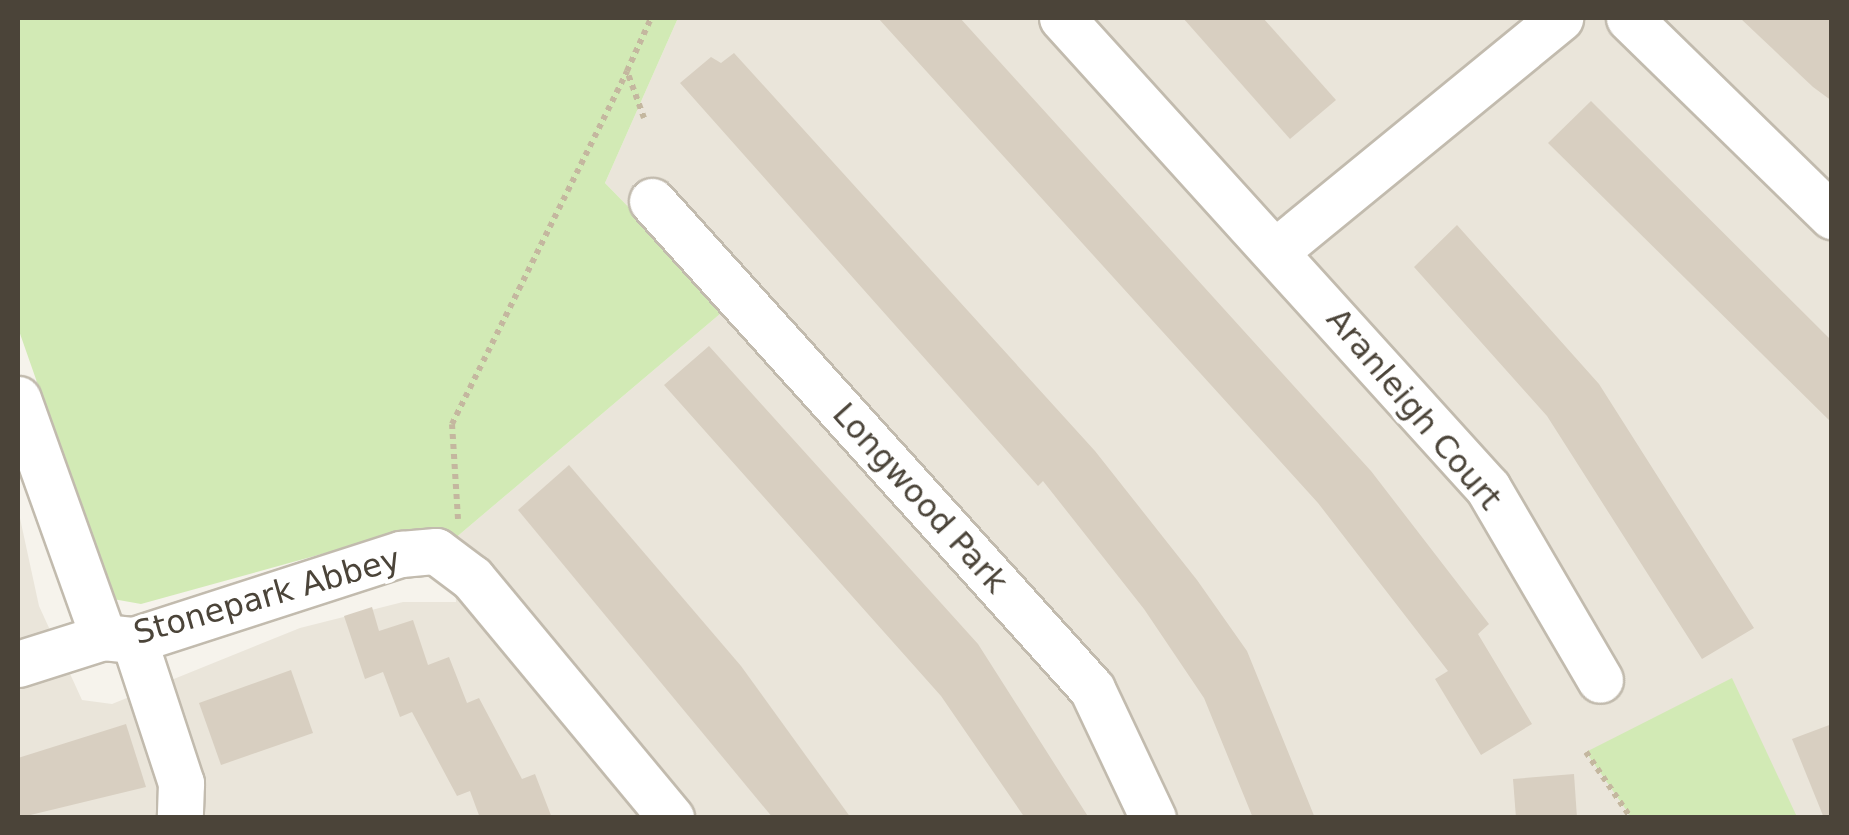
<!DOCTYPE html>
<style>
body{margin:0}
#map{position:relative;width:1849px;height:835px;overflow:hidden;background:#f6f3ec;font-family:"DejaVu Sans",sans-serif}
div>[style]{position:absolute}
.residential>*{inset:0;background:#eae5da}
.green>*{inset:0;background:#d2eab5}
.building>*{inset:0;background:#d8cfc1}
.path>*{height:6px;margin-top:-3px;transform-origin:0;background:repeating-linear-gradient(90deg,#c4b79f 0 5px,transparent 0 10px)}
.roads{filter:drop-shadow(2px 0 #c2bbae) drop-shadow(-2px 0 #c2bbae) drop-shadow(0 2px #c2bbae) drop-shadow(0 -2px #c2bbae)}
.minor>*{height:45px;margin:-22.5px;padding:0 22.5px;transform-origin:22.5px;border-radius:22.5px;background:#fff}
span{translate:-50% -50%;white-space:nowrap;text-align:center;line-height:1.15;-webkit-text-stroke:8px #fff;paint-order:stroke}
.street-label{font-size:32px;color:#4b4439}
.frame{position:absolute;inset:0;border:20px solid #4b4439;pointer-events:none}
</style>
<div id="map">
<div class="residential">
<i style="clip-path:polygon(678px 18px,1831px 18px,1831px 817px,18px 817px,18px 509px,39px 606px,82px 700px,112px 704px,300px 628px,403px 602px,456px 602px,453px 540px,727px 308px,605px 183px)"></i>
</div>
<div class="green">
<i style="clip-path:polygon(18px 18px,678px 18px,605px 183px,727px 308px,453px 540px,376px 539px,141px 604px,113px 599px,18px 328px)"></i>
<i style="clip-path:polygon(1732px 678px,1797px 817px,1631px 817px,1586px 752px)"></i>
</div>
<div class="building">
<i style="clip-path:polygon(878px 18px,960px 18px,1371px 471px,1489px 624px,1478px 634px,1532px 724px,1481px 755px,1435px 679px,1448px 671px,1318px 503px)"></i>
<i style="clip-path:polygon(1183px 18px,1263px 18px,1336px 100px,1290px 139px)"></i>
<i style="clip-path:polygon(1740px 18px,1832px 18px,1832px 101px,1813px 87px)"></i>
<i style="clip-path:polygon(734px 53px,1095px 451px,1197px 580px,1247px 651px,1315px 818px,1253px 818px,1204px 698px,1144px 609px,1043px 481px,1038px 486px,680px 83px,711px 57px,721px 63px)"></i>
<i style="clip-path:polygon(1591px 101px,1832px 341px,1832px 423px,1548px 143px)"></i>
<i style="clip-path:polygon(1457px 225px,1599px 384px,1754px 628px,1702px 659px,1547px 416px,1414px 267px)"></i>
<i style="clip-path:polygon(709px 346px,978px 644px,1089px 818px,1025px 818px,941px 696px,664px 385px)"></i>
<i style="clip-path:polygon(569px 465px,741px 666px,851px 818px,773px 818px,518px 510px)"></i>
<i style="clip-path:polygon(372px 607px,379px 631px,413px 620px,428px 665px,449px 657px,467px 703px,479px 698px,522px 779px,535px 774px,552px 818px,480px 818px,470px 791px,457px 796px,412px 712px,400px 717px,383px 672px,365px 679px,344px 616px)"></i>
<i style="clip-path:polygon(291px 670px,313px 733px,221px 765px,199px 703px)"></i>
<i style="clip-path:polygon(126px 724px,146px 787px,18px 818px,18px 758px)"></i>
<i style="clip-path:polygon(1832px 724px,1832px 818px,1824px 818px,1792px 739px)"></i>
<i style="clip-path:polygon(1574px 774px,1577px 818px,1516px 818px,1513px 779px)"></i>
</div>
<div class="path">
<i style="left:644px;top:118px;width:50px;rotate:-109.9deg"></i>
<i style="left:627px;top:71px;width:58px;rotate:-65.6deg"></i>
<i style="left:458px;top:519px;width:95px;rotate:-93.6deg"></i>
<i style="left:452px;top:424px;width:394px;rotate:-63.6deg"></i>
<i style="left:1586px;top:752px;width:80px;rotate:55.7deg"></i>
</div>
<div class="roads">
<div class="minor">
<i style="left:1062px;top:18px;width:634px;rotate:47.81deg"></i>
<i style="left:1488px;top:488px;width:222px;rotate:59.7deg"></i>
<i style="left:1629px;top:18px;width:284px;rotate:44.3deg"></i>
<i style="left:652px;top:201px;width:657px;rotate:47.96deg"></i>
<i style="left:1092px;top:689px;width:143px;rotate:64.7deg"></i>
<i style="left:1277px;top:250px;width:366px;rotate:-39.3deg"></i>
<i style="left:18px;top:399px;width:253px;rotate:70.3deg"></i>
<i style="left:134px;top:640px;width:151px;rotate:71.8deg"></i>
<i style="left:181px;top:783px;width:35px;rotate:92deg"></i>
<i style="left:18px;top:664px;width:89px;rotate:-17.6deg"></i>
<i style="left:103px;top:637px;width:31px;rotate:6deg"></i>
<i style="left:134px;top:640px;width:281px;rotate:-17.9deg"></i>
<i style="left:401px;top:554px;width:35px;rotate:-5deg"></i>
<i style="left:436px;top:551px;width:45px;rotate:36.9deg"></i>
<i style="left:472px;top:578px;width:312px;rotate:50.3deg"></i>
</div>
</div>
<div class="street-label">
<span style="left:1414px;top:409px;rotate:50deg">Aranleigh Court</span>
<span style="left:920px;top:498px;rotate:48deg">Longwood Park</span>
<span style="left:267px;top:596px;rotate:-16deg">Stonepark Abbey</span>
</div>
<div class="frame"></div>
</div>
